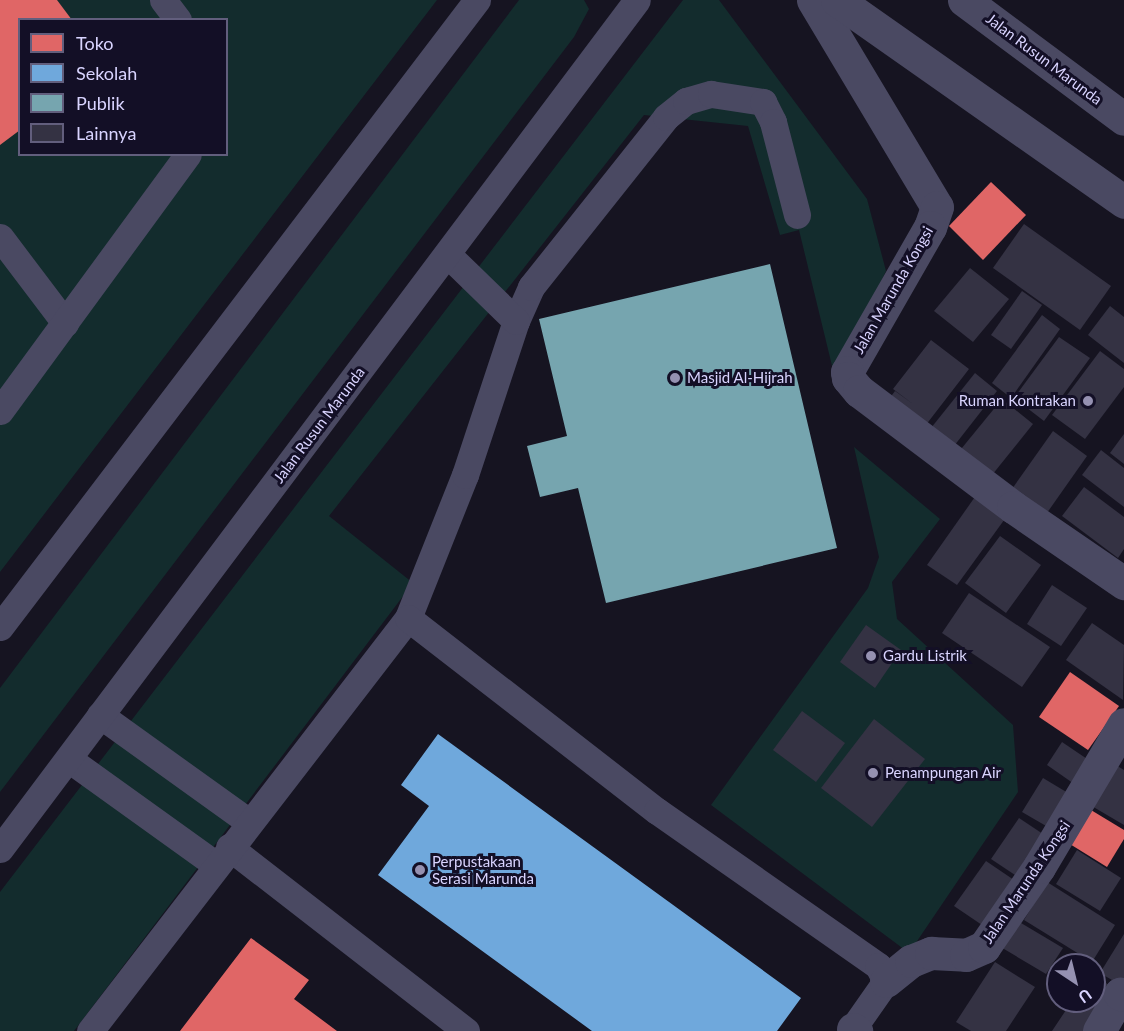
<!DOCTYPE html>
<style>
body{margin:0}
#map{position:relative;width:1124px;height:1031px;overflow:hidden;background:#161421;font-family:Lato,sans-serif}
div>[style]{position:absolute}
.green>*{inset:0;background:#132c2d}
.shops>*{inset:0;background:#e06666}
.schools>*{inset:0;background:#6fa8dc}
.public>*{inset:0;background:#76a5af}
.building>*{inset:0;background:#343243}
.lane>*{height:27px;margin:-13.5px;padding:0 13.5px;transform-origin:13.5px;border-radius:13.5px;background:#4a4962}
.street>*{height:33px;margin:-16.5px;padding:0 16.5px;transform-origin:16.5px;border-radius:16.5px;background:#4a4962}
.dots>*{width:16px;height:16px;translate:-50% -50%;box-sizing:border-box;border:3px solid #130f26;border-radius:50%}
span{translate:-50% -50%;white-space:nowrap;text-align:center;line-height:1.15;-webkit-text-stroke:6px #130f26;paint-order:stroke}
.street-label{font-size:15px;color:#d9d4ff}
.poi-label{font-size:15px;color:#d9d4ff}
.left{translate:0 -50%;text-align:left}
.right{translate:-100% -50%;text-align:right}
.legend{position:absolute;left:18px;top:18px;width:210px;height:138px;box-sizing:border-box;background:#130f26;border:2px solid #625e7d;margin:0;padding:8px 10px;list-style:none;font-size:18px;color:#d9d4ff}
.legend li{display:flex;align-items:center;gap:12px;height:30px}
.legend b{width:30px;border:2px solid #625e7d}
.north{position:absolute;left:1046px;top:953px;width:60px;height:60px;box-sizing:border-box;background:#130f26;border:2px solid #625e7d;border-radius:50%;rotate:145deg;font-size:16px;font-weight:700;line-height:24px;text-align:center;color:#d9d4ff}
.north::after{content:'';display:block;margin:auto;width:21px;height:27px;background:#9591b1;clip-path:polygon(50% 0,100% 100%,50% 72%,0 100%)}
</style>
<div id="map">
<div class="green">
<i style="clip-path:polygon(evenodd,0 0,437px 0,0 572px,0 0,20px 20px,226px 20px,226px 154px,20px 154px,20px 20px)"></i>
<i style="clip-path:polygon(519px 0,584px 0,589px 9px,574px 37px,0 792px,0 688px)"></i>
<i style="clip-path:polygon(683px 0,719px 0,867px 199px,886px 271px,835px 378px,799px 230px,780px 235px,748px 126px,644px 115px,329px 516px,413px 583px,74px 1031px,0 1031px,0 892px)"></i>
<i style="clip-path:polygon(854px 447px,940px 519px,892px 582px,897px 619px,1013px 725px,1018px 792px,909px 953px,711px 805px,868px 588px,879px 557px)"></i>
</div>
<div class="shops">
<i style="clip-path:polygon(0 0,57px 0,72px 20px,20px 20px,20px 130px,0 145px)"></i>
<i style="clip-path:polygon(991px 182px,1026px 215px,983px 260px,949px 226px)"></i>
<i style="clip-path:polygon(1070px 672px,1119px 706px,1088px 750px,1039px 717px)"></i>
<i style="clip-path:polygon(1086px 807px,1124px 830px,1124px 839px,1107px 867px,1065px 841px)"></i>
<i style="clip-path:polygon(251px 938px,309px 980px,294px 999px,337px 1031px,180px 1031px)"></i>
</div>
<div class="schools">
<i style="clip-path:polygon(438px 734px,801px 998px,777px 1031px,592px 1031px,378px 875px,429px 806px,401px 785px)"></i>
</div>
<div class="public">
<i style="clip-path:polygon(770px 264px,837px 548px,606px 603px,578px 488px,540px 497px,527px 446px,567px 436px,539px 319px)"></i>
</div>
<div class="building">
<i style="clip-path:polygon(1024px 224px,1111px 286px,1080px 330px,993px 268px)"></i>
<i style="clip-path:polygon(970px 268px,1009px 299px,973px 342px,934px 311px)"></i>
<i style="clip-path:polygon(1022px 291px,1042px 305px,1011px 349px,991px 335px)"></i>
<i style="clip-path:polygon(1110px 306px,1124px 317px,1124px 363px,1088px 335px)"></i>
<i style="clip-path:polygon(1042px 315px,1060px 329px,1011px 398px,992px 383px)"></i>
<i style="clip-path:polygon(1059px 337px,1090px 358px,1044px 421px,1014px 398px)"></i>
<i style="clip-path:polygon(931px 340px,969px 369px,922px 430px,886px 403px,895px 391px,913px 404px,893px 389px)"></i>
<i style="clip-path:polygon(1100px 351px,1124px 369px,1124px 387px,1085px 439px,1052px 415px)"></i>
<i style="clip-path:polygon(975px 373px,997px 391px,954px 446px,931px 428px)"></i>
<i style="clip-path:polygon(1002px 399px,1033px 424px,988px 480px,957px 454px)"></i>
<i style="clip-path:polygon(1053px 431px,1087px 456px,1042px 520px,1007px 496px)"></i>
<i style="clip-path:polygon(1124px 434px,1124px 464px,1110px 453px)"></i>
<i style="clip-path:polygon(1101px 450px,1124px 468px,1124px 507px,1082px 475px)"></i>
<i style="clip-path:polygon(1084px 487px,1124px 517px,1124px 549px,1118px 558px,1062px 516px)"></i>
<i style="clip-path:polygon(977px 494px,1007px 516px,957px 585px,927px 565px)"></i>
<i style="clip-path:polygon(1000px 536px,1041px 565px,1006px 613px,965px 583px)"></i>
<i style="clip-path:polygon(1052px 585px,1087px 608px,1061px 646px,1027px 624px)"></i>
<i style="clip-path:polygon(969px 593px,1050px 647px,1022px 687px,942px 633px)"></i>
<i style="clip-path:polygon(1092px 623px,1124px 645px,1123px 700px,1066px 660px)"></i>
<i style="clip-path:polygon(866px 625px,901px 650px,875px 688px,840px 662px)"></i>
<i style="clip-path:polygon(802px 711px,845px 743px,816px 782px,773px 750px)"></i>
<i style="clip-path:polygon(874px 719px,925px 759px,872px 827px,821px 788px)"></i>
<i style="clip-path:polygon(1062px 742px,1096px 765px,1080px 788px,1047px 765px)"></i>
<i style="clip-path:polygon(1114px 764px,1124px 770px,1124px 825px,1090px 805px)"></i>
<i style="clip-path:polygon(1043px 778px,1073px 796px,1053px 830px,1022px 812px)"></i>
<i style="clip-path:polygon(1019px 818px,1043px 834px,1015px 875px,991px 859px)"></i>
<i style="clip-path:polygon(1077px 850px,1121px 878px,1100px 911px,1056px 884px)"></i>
<i style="clip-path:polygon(986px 861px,1014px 880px,982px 925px,954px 906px)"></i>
<i style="clip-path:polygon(1047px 882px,1115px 925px,1092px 962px,1024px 920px)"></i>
<i style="clip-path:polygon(1016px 920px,1063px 948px,1046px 974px,999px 946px)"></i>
<i style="clip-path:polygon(1124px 934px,1124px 987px,1100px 973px)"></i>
<i style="clip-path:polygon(995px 962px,1035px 987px,1006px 1031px,971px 1031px,956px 1022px)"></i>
<i style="clip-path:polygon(1094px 975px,1118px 991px,1091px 1031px,1052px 1031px,1072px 1001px,1094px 1001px)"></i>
</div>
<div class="lane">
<i style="left:163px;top:0;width:25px;rotate:53deg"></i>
<i style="left:0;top:237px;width:108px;rotate:52.9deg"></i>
<i style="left:516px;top:321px;width:37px;rotate:-66deg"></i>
<i style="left:531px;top:287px;width:217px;rotate:-51.5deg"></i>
<i style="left:666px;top:117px;width:26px;rotate:-39deg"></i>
<i style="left:686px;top:101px;width:26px;rotate:-16deg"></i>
<i style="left:711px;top:94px;width:53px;rotate:8.7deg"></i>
<i style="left:763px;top:102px;width:22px;rotate:63deg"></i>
<i style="left:773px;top:122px;width:96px;rotate:75.5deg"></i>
<i style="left:0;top:411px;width:318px;rotate:-53.8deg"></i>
<i style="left:408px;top:618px;width:154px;rotate:-68.3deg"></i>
<i style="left:465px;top:475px;width:162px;rotate:-71.7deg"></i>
<i style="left:516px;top:321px;width:96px;rotate:-135.8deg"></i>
<i style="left:0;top:627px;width:788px;rotate:-52.74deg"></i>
<i style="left:100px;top:715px;width:183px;rotate:35.7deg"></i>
<i style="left:70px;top:760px;width:180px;rotate:35.7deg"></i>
<i style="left:229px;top:847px;width:300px;rotate:37.8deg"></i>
<i style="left:0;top:849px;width:1061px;rotate:-53.12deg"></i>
<i style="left:90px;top:1031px;width:521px;rotate:-52.4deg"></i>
<i style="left:408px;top:618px;width:315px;rotate:37.8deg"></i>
<i style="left:657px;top:811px;width:270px;rotate:35deg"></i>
<i style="left:878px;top:966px;width:17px;rotate:62deg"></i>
<i style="left:886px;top:981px;width:61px;rotate:125deg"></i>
</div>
<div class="street">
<i style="left:813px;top:0;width:241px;rotate:59.1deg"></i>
<i style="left:937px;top:207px;width:21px;rotate:109deg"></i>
<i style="left:930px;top:227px;width:167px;rotate:119.8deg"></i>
<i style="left:847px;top:372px;width:6px;rotate:81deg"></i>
<i style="left:848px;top:378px;width:17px;rotate:50deg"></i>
<i style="left:859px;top:391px;width:193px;rotate:37deg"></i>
<i style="left:1013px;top:507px;width:135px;rotate:34.4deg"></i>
<i style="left:837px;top:0;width:351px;rotate:35.1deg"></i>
<i style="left:964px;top:0;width:199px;rotate:36.6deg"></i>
<i style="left:886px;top:981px;width:32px;rotate:-39deg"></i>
<i style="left:911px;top:961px;width:22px;rotate:-22deg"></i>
<i style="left:931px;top:953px;width:35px;rotate:3deg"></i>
<i style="left:966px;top:955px;width:20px;rotate:-24deg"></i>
<i style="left:984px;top:947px;width:97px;rotate:-55.5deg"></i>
<i style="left:1039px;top:867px;width:166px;rotate:-59.3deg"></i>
<i style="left:853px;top:1029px;width:4px;rotate:34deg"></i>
<i style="left:1099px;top:1031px;width:43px;rotate:-60.4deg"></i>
<i style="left:1120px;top:994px;width:4px;rotate:14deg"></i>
</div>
<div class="dots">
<i style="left:675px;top:378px;background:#9591b1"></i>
<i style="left:1088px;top:401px;background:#9591b1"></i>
<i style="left:871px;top:656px;background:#9591b1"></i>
<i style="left:873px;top:773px;background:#9591b1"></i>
<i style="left:420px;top:870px;background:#9591b1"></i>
</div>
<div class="street-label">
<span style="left:1044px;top:59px;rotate:37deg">Jalan Rusun Marunda</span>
<span style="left:893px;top:290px;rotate:-60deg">Jalan Marunda Kongsi</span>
<span style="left:319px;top:425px;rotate:-53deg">Jalan Rusun Marunda</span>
<span style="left:1026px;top:882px;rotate:-56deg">Jalan Marunda Kongsi</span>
</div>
<div class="poi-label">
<span class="left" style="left:687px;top:378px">Masjid Al-Hijrah</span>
<span class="right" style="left:1076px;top:401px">Ruman Kontrakan</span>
<span class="left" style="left:883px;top:656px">Gardu Listrik</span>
<span class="left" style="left:885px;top:773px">Penampungan Air</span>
<span class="left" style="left:432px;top:870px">Perpustakaan<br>Serasi Marunda</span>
</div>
<ul class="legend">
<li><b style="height:16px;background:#e06666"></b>Toko</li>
<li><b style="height:16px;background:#6fa8dc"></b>Sekolah</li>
<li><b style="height:16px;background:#76a5af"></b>Publik</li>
<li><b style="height:16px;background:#343243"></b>Lainnya</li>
</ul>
<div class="north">U</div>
</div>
